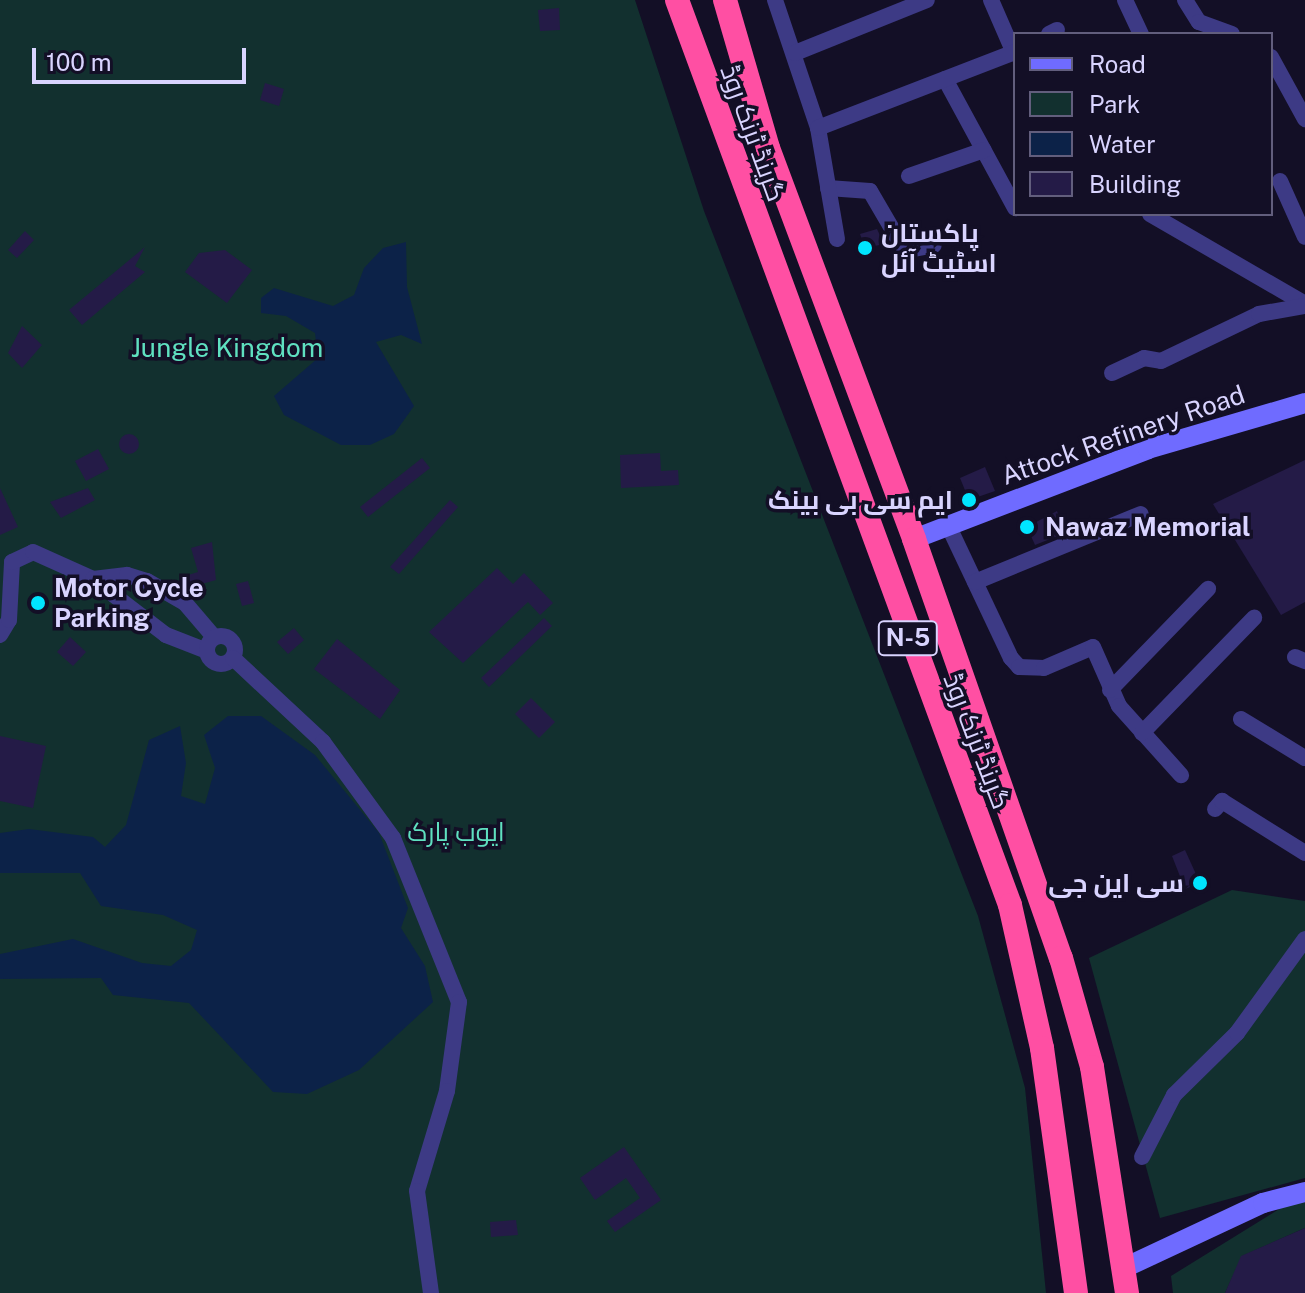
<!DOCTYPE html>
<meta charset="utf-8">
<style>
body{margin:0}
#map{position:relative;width:1305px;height:1293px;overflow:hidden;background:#130f26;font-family:"Public Sans",Cairo,sans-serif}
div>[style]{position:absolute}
.green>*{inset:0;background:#12302f}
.water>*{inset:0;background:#0c2248}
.building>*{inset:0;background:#241b47}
.round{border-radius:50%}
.street>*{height:16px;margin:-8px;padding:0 8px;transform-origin:8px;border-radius:8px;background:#3d3a85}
.street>.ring{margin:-8px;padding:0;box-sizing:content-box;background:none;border:16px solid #3d3a85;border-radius:50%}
.secondary>*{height:20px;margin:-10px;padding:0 10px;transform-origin:10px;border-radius:10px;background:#6f6bff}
.highway>*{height:24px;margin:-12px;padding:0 12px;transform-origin:12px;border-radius:12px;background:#ff4fa3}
.dots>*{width:22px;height:22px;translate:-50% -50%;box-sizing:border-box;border:4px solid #130f26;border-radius:50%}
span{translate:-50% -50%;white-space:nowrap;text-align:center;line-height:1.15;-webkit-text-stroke:7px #130f26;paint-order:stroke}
.shield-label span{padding:2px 6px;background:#130f26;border:2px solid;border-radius:6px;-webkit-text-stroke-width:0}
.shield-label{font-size:24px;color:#d9d4ff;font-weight:700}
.street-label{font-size:26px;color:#d9d4ff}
.poi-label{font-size:26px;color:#d9d4ff;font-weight:700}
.left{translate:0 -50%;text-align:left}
.right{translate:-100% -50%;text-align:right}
.park-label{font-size:26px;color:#5fe0c0}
.legend{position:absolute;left:1013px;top:32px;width:260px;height:184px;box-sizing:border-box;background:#130f26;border:2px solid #625e7d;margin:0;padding:10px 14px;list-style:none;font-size:24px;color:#d9d4ff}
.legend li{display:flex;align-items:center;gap:16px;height:40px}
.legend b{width:40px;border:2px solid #625e7d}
.scale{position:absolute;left:32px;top:48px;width:214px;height:36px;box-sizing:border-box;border:4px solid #d9d4ff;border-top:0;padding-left:10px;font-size:24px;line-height:28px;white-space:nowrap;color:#d9d4ff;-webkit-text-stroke:6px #130f26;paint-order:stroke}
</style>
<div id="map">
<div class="green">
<i style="clip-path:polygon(0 0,635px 0,704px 211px,978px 916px,1025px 1088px,1046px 1293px,0 1293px)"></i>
<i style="clip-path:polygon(1232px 890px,1305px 901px,1305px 1178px,1160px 1218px,1089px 958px)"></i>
<i style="clip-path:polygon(1305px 1193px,1305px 1228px,1242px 1256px,1225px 1293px,1173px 1293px,1171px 1276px)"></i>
</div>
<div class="water">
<i style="clip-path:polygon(406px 242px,407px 287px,422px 344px,401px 335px,376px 342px,414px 406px,394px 434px,370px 445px,341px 445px,284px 415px,274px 396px,318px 358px,315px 333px,286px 316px,261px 313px,261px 298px,274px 288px,333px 306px,354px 295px,364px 268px,383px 248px)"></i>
<i style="clip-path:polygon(228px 716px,261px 716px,315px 755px,379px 833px,408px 908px,401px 928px,425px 966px,433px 1002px,359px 1070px,307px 1094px,273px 1092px,189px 1003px,113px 995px,101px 978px,0 979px,0 954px,73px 939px,142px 963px,171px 966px,191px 950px,197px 930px,163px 915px,101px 906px,80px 873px,0 873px,0 833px,29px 829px,93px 837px,105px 847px,126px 825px,149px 740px,180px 726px,186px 763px,181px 796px,205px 804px,215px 768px,204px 735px)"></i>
</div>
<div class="building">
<i style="clip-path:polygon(559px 8px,560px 30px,540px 31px,538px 10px)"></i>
<i style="clip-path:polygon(265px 83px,284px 89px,279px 106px,260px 100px)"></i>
<i style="clip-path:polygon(877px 229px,884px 244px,865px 248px,860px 234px)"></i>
<i style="clip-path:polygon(25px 231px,34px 240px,17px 258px,8px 250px)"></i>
<i style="clip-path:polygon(145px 247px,135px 266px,145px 272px,82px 325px,69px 310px)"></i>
<i style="clip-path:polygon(225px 250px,252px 270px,227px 303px,185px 272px,199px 253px)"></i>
<i style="clip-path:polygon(22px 326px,42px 345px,22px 368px,8px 353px)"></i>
<i class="round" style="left:119px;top:434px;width:20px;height:20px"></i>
<i style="clip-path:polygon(98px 449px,109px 469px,86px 481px,75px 461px)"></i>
<i style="clip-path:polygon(660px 453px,661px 471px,678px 470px,679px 485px,621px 488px,620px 455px)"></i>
<i style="clip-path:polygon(422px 458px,430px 468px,368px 517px,360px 507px)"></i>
<i style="clip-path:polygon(1305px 460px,1305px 602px,1281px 615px,1213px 504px)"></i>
<i style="clip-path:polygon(985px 467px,995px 491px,969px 500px,960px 478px)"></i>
<i style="clip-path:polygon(0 488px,18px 527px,0 535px)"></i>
<i style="clip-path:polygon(88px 488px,95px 500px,61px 518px,50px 502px)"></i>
<i style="clip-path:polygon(450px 500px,458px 507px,399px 574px,390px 567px)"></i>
<i style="clip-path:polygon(1057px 511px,1065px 533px,1035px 545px,1027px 527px)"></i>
<i style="clip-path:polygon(212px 542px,216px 580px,191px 587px,188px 575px,198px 572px,191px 548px)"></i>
<i style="clip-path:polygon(497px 568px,513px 584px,524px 573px,553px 603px,540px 615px,528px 602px,463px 663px,429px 632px)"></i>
<i style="clip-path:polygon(248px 581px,254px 603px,242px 606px,236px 584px)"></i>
<i style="clip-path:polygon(544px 618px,552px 626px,489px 687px,481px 678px)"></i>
<i style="clip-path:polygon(294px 628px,304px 640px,288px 654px,277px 642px)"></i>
<i style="clip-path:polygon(70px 637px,86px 652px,73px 666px,57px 652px)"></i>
<i style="clip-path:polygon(337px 639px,400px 690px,380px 719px,314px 669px)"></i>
<i style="clip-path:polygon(531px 698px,555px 722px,539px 738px,515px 714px)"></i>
<i style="clip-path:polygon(0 736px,46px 746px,33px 808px,0 801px)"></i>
<i style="clip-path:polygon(1185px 850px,1200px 883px,1185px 889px,1172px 856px)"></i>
<i style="clip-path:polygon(624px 1147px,661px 1200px,615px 1232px,607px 1221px,640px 1198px,626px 1178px,595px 1200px,580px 1178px)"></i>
<i style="clip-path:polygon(516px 1220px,518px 1235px,491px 1237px,490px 1222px)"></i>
<i style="clip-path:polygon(1305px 1228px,1305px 1293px,1225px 1293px,1241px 1256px)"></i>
</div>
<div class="street">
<i style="left:775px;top:0;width:135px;rotate:71.4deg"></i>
<i style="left:991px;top:0;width:58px;rotate:66.5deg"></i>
<i style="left:1125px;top:0;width:38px;rotate:65deg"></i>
<i style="left:1185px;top:0;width:26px;rotate:58deg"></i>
<i style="left:1199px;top:22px;width:35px;rotate:20deg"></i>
<i style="left:1049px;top:34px;width:9px;rotate:-27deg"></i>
<i style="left:795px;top:53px;width:142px;rotate:-21.9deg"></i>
<i style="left:1271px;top:57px;width:71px;rotate:61.3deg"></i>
<i style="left:945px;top:79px;width:147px;rotate:61.5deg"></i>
<i style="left:909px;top:176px;width:79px;rotate:-19.1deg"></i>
<i style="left:1280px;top:181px;width:61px;rotate:65.9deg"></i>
<i style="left:828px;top:188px;width:42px;rotate:4.1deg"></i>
<i style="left:870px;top:191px;width:61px;rotate:59.7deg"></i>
<i style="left:901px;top:244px;width:14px;rotate:21deg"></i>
<i style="left:914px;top:249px;width:20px;rotate:-11deg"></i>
<i style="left:1150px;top:214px;width:179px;rotate:30.1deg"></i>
<i style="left:837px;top:239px;width:113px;rotate:-99.7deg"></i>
<i style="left:818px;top:128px;width:211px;rotate:-21.1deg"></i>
<i style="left:1112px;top:373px;width:35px;rotate:-25deg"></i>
<i style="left:1144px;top:358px;width:17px;rotate:10deg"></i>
<i style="left:1161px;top:361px;width:109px;rotate:-25.6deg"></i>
<i style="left:1259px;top:314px;width:47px;rotate:-9.9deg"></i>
<i style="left:948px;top:525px;width:147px;rotate:64.7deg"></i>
<i style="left:1011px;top:658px;width:12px;rotate:48deg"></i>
<i style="left:1019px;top:667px;width:25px;rotate:2deg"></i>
<i style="left:1044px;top:668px;width:53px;rotate:-23.2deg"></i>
<i style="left:1093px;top:647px;width:64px;rotate:66.2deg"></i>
<i style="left:1119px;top:706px;width:93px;rotate:48.1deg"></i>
<i style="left:93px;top:579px;width:34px;rotate:-7deg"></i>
<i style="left:127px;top:575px;width:21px;rotate:17deg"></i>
<i style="left:147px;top:581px;width:44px;rotate:30.1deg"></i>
<i style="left:185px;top:603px;width:45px;rotate:49.5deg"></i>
<i style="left:975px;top:582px;width:179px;rotate:-22.3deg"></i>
<i style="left:0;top:635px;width:17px;rotate:-59deg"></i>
<i style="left:9px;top:620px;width:58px;rotate:-87deg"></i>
<i style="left:12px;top:562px;width:23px;rotate:-25deg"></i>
<i style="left:33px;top:552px;width:66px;rotate:24.2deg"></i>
<i style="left:93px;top:579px;width:92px;rotate:37.5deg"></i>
<i style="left:166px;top:635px;width:44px;rotate:21.3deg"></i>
<i class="ring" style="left:207px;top:636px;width:12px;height:12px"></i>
<i style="left:1295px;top:657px;width:11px;rotate:22deg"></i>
<i style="left:233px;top:658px;width:123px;rotate:43deg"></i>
<i style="left:323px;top:742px;width:119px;rotate:53.9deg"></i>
<i style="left:393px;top:838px;width:177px;rotate:68.1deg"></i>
<i style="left:459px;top:1002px;width:90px;rotate:97.7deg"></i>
<i style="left:447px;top:1091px;width:104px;rotate:106.7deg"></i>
<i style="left:417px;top:1191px;width:103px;rotate:82.2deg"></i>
<i style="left:1110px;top:690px;width:141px;rotate:-45.9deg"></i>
<i style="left:1241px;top:719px;width:75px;rotate:31.4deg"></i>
<i style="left:1142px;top:733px;width:161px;rotate:-45.8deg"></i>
<i style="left:1215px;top:809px;width:11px;rotate:-49deg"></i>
<i style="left:1222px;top:801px;width:98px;rotate:32.1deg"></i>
<i style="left:1142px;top:1157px;width:70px;rotate:-62.7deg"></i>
<i style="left:1174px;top:1095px;width:88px;rotate:-44.5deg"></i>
<i style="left:1237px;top:1033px;width:116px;rotate:-54.1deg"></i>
</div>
<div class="secondary">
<i style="left:914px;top:539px;width:251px;rotate:-21deg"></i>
<i style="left:1148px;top:449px;width:164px;rotate:-16.3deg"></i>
<i style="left:1124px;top:1268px;width:153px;rotate:-25.1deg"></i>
<i style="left:1263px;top:1203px;width:43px;rotate:-14.7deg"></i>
</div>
<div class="highway">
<i style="left:677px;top:0;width:964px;rotate:69.8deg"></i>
<i style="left:1010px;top:905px;width:147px;rotate:77.4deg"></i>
<i style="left:1042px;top:1048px;width:247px;rotate:82.1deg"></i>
<i style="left:725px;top:0;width:154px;rotate:73.8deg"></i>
<i style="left:768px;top:148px;width:417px;rotate:69.5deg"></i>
<i style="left:914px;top:539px;width:444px;rotate:70.7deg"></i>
<i style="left:1061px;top:958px;width:113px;rotate:74.1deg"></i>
<i style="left:1092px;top:1067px;width:229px;rotate:81.2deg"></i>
</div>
<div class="dots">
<i style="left:865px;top:248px;background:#00e5ff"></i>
<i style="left:969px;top:500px;background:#00e5ff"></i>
<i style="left:1027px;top:527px;background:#00e5ff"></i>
<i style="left:38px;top:603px;background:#00e5ff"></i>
<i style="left:1200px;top:883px;background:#00e5ff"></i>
</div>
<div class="shield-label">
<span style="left:908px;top:638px">N-5</span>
</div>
<div class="street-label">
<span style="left:753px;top:133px;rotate:70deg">گرینڈ ٹرنک روڈ</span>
<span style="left:1123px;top:435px;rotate:-19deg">Attock Refinery Road</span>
<span style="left:977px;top:741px;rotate:69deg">گرینڈ ٹرنک روڈ</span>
</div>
<div class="poi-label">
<span class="left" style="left:881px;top:248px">پاکستان<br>اسٹیٹ آئل</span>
<span class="right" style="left:953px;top:500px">ایم سی بی بینک</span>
<span class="left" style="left:1045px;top:527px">Nawaz Memorial</span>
<span class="left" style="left:54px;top:603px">Motor Cycle<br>Parking</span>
<span class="right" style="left:1184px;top:883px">سی این جی</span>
</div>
<div class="park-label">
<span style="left:227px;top:348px">Jungle Kingdom</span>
<span style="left:456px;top:832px">ایوب پارک</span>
</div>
<ul class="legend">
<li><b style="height:10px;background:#6f6bff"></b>Road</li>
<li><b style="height:22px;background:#12302f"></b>Park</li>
<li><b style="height:22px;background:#0c2248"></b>Water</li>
<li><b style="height:22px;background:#241b47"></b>Building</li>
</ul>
<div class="scale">100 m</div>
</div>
